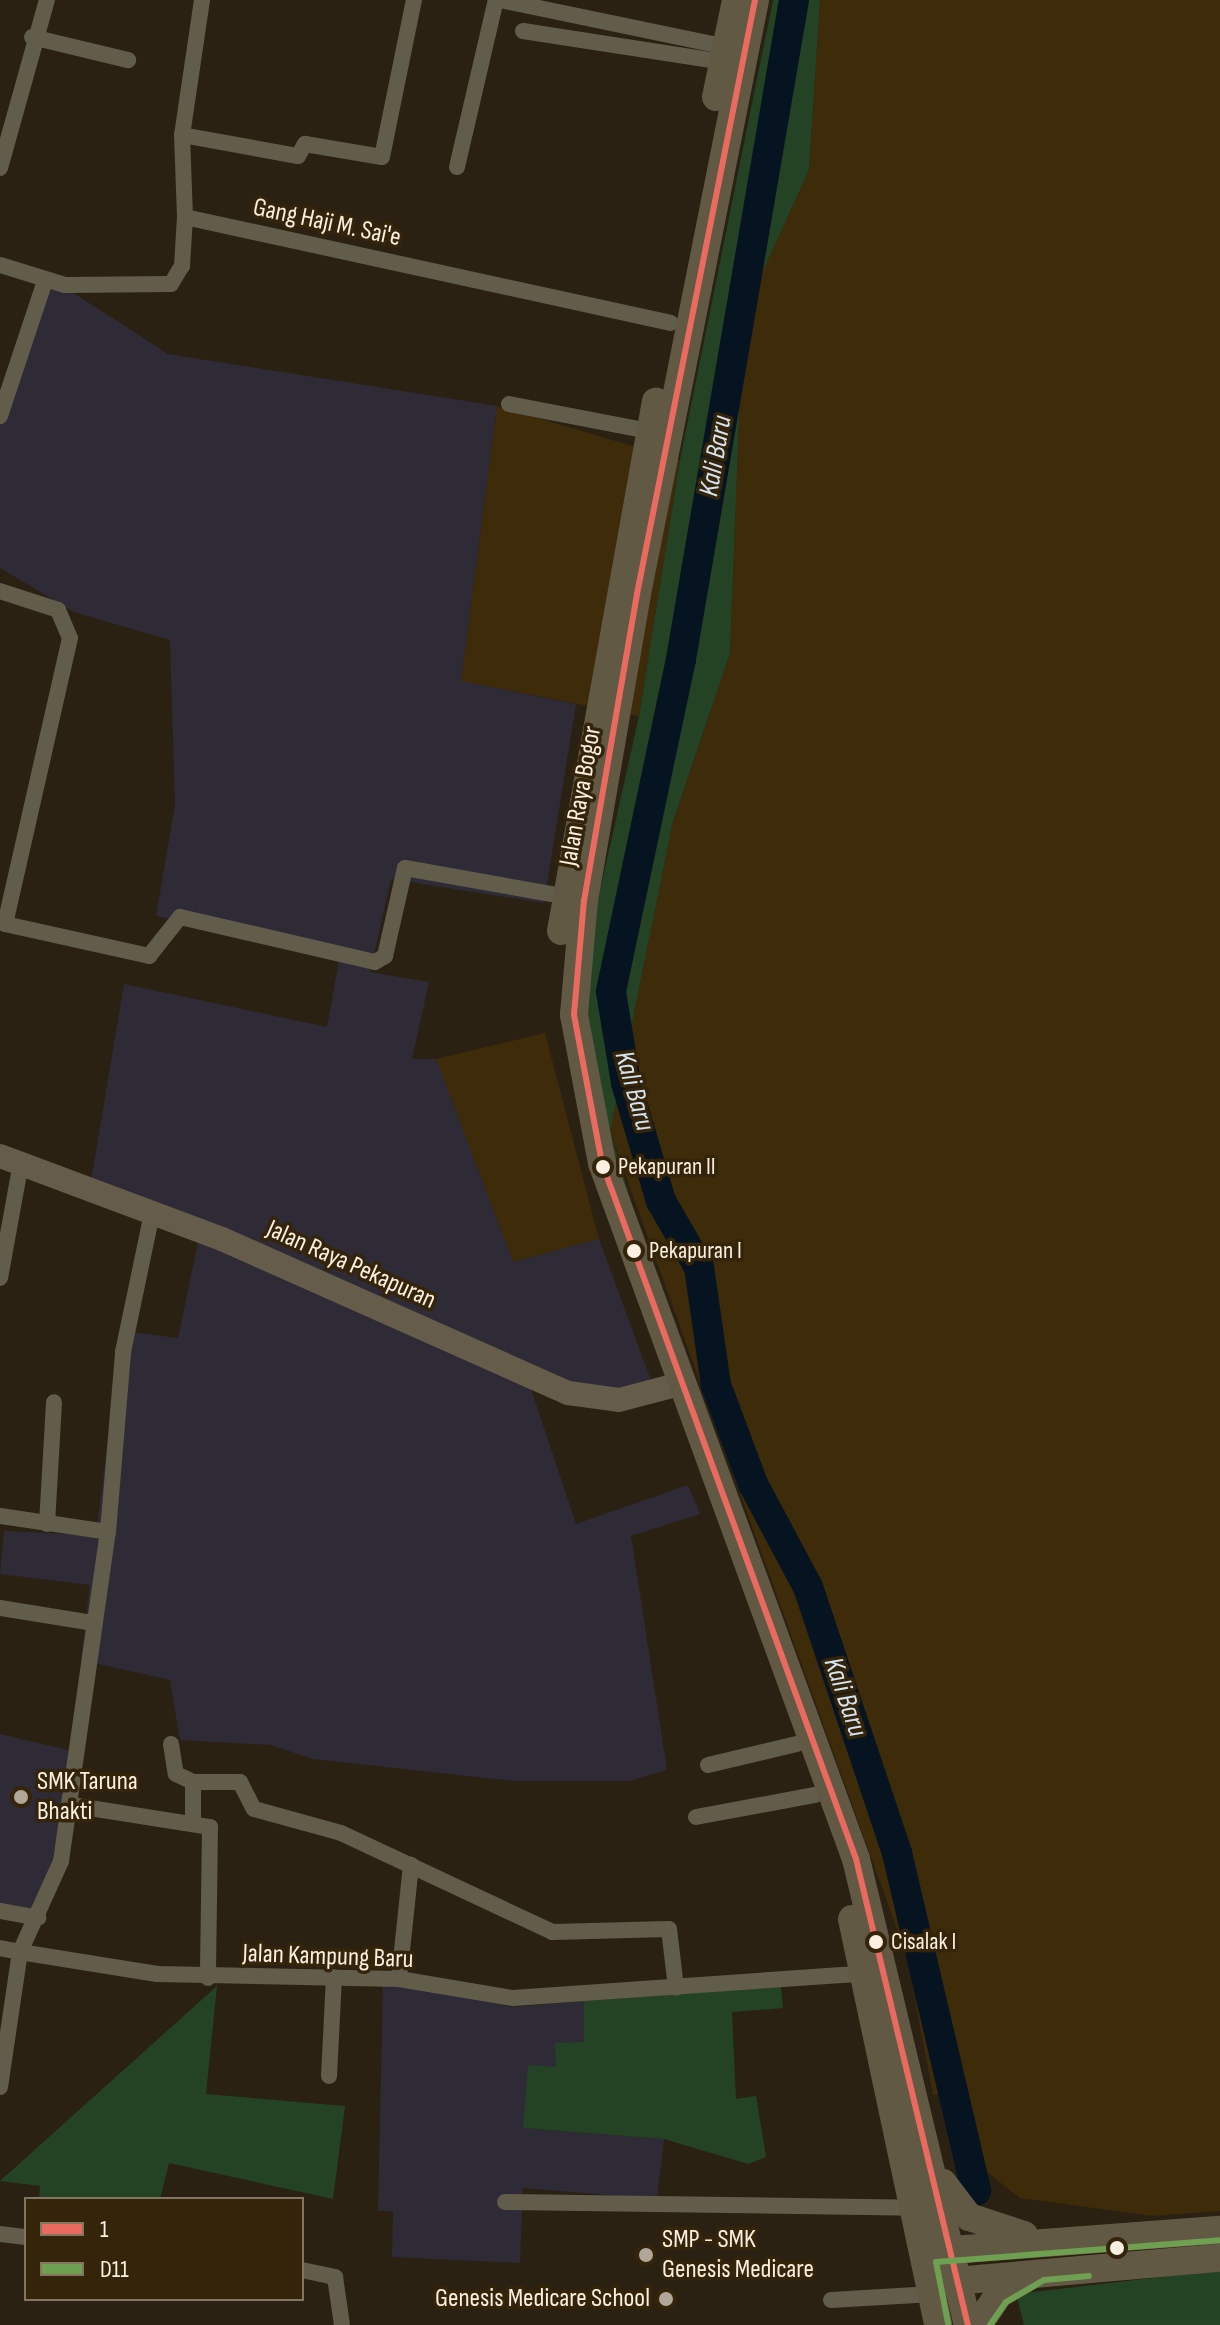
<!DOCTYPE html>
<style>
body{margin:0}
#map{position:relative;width:1220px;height:2325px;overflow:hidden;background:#2a2113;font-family:"Sofia Sans Condensed",sans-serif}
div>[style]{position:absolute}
.built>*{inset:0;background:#3d2b0a}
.industrial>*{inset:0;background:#2e2b37}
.green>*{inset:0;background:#244325}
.river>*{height:30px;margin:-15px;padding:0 15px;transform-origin:15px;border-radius:15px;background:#061421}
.minor>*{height:16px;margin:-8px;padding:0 8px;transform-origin:8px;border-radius:8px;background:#625c4b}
.secondary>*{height:24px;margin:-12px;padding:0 12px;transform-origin:12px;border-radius:12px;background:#655d49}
.trunk>*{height:28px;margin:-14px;padding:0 14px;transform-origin:14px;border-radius:14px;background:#625944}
.bus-1>*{height:6px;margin:-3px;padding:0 3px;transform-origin:3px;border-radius:3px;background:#ea6a60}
.bus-2>*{height:6px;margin:-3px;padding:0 3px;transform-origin:3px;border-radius:3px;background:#6f9f51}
.dots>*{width:22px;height:22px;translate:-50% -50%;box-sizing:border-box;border:4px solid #342409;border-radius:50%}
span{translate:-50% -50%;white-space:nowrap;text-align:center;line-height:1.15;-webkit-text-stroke:7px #342409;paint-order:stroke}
.bus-label{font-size:24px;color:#faefe0}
.left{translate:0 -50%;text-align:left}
.street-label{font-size:26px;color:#faefe0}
.poi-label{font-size:26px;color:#faefe0}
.right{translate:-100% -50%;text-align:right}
.water-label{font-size:28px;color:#d4e4f3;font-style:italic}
.legend{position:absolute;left:24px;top:2197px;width:280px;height:104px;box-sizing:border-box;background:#342409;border:2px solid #83755f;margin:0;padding:10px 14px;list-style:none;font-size:24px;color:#faefe0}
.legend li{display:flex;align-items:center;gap:16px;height:40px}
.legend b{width:40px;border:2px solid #83755f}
</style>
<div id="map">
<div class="built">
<i style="clip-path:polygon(820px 0,1220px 0,1220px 2211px,1152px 2216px,1020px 2198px,987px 2172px,967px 2093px,933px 2095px,907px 1957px,610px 1132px,673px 821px,730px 653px,743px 315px,809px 170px)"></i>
<i style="clip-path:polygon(497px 406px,680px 460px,639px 716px,461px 681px)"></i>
<i style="clip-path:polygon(545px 1033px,599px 1239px,513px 1262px,436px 1059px)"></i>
</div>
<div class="industrial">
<i style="clip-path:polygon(47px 288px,72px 292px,168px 354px,497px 406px,461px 681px,576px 704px,544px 903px,391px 879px,370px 972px,429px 982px,412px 1059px,436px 1059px,513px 1262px,599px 1239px,653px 1386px,605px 1395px,526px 1374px,576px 1524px,688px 1485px,700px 1514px,631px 1536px,667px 1770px,629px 1781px,514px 1781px,313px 1759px,271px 1745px,180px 1740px,170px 1680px,81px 1660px,90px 1585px,0 1574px,4px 1531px,96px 1535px,122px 1331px,178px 1338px,202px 1224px,90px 1187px,124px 984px,327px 1027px,341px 950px,156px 916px,175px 805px,170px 640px,74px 612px,0 568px,0 389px)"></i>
<i style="clip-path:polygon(0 1734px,72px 1751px,43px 1911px,0 1904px)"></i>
<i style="clip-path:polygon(383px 1982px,512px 2007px,584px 2001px,584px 2042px,556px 2067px,523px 2128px,664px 2139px,657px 2199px,523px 2188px,520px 2263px,392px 2257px,393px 2211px,378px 2211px)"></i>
</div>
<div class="green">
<i style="clip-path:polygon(773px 0,820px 0,809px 170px,743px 315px,730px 653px,673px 821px,610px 1132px,639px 1228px,601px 1155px,579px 985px,639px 716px,680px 460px)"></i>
<i style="clip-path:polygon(217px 1986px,206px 2094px,345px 2106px,333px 2199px,169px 2163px,160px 2199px,39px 2199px,40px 2186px,0 2181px)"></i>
<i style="clip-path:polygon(781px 1987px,783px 2008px,732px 2012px,736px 2099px,756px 2096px,766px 2157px,748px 2164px,664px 2139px,523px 2128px,528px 2065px,556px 2067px,555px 2043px,584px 2042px,584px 2001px)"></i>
<i style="clip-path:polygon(1220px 2270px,1220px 2325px,1024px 2325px,1016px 2294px)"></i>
</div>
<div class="river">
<i style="left:794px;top:0;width:669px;rotate:99.73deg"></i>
<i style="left:681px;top:659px;width:340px;rotate:101.9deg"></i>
<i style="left:611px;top:992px;width:92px;rotate:80.6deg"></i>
<i style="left:626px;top:1083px;width:123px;rotate:73.5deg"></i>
<i style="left:661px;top:1201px;width:76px;rotate:60.1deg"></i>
<i style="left:699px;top:1267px;width:119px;rotate:81.8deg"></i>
<i style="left:716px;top:1385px;width:106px;rotate:69.5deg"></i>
<i style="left:753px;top:1484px;width:117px;rotate:61.9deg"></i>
<i style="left:808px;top:1587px;width:280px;rotate:71.5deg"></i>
<i style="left:897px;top:1853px;width:347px;rotate:76.8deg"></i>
</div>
<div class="minor">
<i style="left:202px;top:0;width:136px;rotate:98.4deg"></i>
<i style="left:182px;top:135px;width:82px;rotate:87.9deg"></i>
<i style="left:185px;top:217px;width:497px;rotate:12.3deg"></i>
<i style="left:500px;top:0;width:231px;rotate:11.7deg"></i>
<i style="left:523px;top:31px;width:202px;rotate:8.8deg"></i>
<i style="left:32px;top:37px;width:99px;rotate:13.5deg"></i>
<i style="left:182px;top:135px;width:118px;rotate:10.3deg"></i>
<i style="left:298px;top:156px;width:14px;rotate:-60deg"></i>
<i style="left:305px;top:144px;width:78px;rotate:9.6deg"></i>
<i style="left:382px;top:157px;width:160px;rotate:-78.5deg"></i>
<i style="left:457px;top:167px;width:171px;rotate:-76.9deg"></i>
<i style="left:0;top:168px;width:174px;rotate:-74.4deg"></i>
<i style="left:0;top:265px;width:68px;rotate:17.1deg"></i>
<i style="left:65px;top:285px;width:106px;rotate:-0.5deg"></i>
<i style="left:171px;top:284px;width:21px;rotate:-59deg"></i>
<i style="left:182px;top:266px;width:49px;rotate:-86.5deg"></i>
<i style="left:509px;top:404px;width:143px;rotate:10.9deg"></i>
<i style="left:0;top:416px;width:142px;rotate:-71.6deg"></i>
<i style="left:0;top:591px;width:61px;rotate:18.1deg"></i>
<i style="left:58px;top:610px;width:30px;rotate:67deg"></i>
<i style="left:70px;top:638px;width:293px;rotate:102.8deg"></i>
<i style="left:5px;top:924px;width:148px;rotate:12.5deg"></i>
<i style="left:149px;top:956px;width:50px;rotate:-51.5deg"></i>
<i style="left:180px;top:917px;width:200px;rotate:13deg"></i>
<i style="left:375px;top:962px;width:12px;rotate:-31deg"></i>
<i style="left:385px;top:956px;width:90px;rotate:-77.2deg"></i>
<i style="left:405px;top:868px;width:171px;rotate:10.1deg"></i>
<i style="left:0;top:1278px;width:117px;rotate:-79.7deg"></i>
<i style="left:0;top:1516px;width:109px;rotate:8.4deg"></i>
<i style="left:47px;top:1524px;width:122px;rotate:-86.7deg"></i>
<i style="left:0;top:1608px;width:95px;rotate:9.1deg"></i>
<i style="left:171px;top:1744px;width:30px;rotate:81deg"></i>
<i style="left:176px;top:1774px;width:19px;rotate:25deg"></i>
<i style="left:708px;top:1765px;width:91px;rotate:-13.3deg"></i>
<i style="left:71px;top:1805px;width:141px;rotate:9deg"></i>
<i style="left:210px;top:1827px;width:151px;rotate:90.8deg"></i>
<i style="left:696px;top:1817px;width:121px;rotate:-10.5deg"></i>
<i style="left:193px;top:1819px;width:37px;rotate:-90deg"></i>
<i style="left:193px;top:1782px;width:47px"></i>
<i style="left:240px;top:1782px;width:30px;rotate:63deg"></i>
<i style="left:254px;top:1809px;width:90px;rotate:15.4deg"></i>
<i style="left:341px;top:1833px;width:233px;rotate:25.1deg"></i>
<i style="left:552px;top:1932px;width:117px;rotate:-1.5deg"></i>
<i style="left:669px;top:1929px;width:59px;rotate:83.2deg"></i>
<i style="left:0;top:1911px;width:39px;rotate:10deg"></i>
<i style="left:0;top:1948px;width:20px;rotate:11deg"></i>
<i style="left:20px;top:1952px;width:100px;rotate:-65.7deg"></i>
<i style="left:61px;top:1861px;width:332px;rotate:-81.9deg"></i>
<i style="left:108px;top:1532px;width:181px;rotate:-85.2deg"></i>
<i style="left:123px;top:1352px;width:142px;rotate:-78.2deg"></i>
<i style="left:399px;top:1979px;width:115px;rotate:-84deg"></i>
<i style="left:329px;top:2076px;width:99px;rotate:-87.1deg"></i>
<i style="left:0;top:2087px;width:136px;rotate:-81.6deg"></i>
<i style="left:20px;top:1952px;width:139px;rotate:9.1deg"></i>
<i style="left:157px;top:1974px;width:242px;rotate:1.2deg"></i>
<i style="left:399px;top:1979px;width:116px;rotate:9.5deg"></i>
<i style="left:513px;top:1998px;width:355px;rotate:-4deg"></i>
<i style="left:505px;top:2202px;width:411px;rotate:0.8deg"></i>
<i style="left:0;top:2234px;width:26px;rotate:7deg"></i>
<i style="left:302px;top:2270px;width:34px;rotate:12deg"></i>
<i style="left:335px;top:2277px;width:49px;rotate:81.7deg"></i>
<i style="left:831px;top:2300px;width:102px;rotate:-3.4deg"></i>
</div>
<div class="secondary">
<i style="left:0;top:1156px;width:237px;rotate:20.5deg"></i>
<i style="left:222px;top:1239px;width:379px;rotate:24deg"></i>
<i style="left:568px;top:1393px;width:51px;rotate:7.8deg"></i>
<i style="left:619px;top:1400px;width:63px;rotate:-14.7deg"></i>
</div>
<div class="trunk">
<i style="left:755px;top:0;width:606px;rotate:101.24deg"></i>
<i style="left:637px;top:594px;width:311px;rotate:99.8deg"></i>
<i style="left:584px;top:900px;width:115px;rotate:95deg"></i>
<i style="left:574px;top:1015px;width:151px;rotate:79.3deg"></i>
<i style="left:602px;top:1163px;width:741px;rotate:69.95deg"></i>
<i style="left:856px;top:1859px;width:479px;rotate:76.5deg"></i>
<i style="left:716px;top:97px;width:99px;rotate:-78.3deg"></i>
<i style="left:561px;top:931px;width:538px;rotate:-79.84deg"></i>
<i style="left:852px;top:1919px;width:415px;rotate:78deg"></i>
<i style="left:943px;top:2183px;width:43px;rotate:52.6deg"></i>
<i style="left:969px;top:2217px;width:58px;rotate:18.1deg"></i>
<i style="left:938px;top:2251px;width:283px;rotate:-4.3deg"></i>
<i style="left:943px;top:2282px;width:278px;rotate:-5deg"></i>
<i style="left:978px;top:2325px;width:37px;rotate:-56deg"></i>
<i style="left:999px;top:2294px;width:36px;rotate:-30deg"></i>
</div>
<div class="bus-1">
<i style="left:755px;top:0;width:606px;rotate:101.24deg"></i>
<i style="left:637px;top:594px;width:311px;rotate:99.8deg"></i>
<i style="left:584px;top:900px;width:115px;rotate:95deg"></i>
<i style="left:574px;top:1015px;width:151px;rotate:79.3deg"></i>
<i style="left:602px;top:1163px;width:741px;rotate:69.95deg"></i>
<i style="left:856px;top:1859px;width:479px;rotate:76.5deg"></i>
</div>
<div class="bus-2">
<i style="left:948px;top:2323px;width:62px;rotate:-101.1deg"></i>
<i style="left:936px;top:2262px;width:285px;rotate:-4.4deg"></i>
<i style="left:990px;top:2325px;width:28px;rotate:-55deg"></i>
<i style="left:1006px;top:2302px;width:44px;rotate:-30.1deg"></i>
<i style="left:1044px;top:2280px;width:45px;rotate:-5.1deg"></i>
</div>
<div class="dots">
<i style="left:603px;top:1167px;background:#faefe0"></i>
<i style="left:634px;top:1251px;background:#faefe0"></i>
<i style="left:21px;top:1797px;background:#b1a798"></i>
<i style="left:876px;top:1942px;background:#faefe0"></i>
<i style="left:1117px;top:2248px;background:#faefe0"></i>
<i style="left:646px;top:2255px;background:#b1a798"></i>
<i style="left:666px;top:2299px;background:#b1a798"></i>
</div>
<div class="bus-label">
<span class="left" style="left:618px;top:1167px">Pekapuran II</span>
<span class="left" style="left:649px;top:1251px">Pekapuran I</span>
<span class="left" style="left:891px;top:1942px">Cisalak I</span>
</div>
<div class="street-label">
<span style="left:327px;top:223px;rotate:12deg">Gang Haji M. Sai'e</span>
<span style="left:581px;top:796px;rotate:-80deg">Jalan Raya Bogor</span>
<span style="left:351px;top:1265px;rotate:24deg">Jalan Raya Pekapuran</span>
<span style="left:328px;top:1957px;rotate:2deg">Jalan Kampung Baru</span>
</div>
<div class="poi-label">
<span class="left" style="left:37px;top:1797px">SMK Taruna<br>Bhakti</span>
<span class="left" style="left:662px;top:2255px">SMP - SMK<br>Genesis Medicare</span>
<span class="right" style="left:650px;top:2299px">Genesis Medicare School</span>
</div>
<div class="water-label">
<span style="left:716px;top:456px;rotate:-80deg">Kali Baru</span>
<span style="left:634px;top:1091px;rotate:74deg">Kali Baru</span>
<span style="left:845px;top:1697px;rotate:71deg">Kali Baru</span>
</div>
<ul class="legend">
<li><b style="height:10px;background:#ea6a60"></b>1</li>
<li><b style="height:10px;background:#6f9f51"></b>D11</li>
</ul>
</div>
